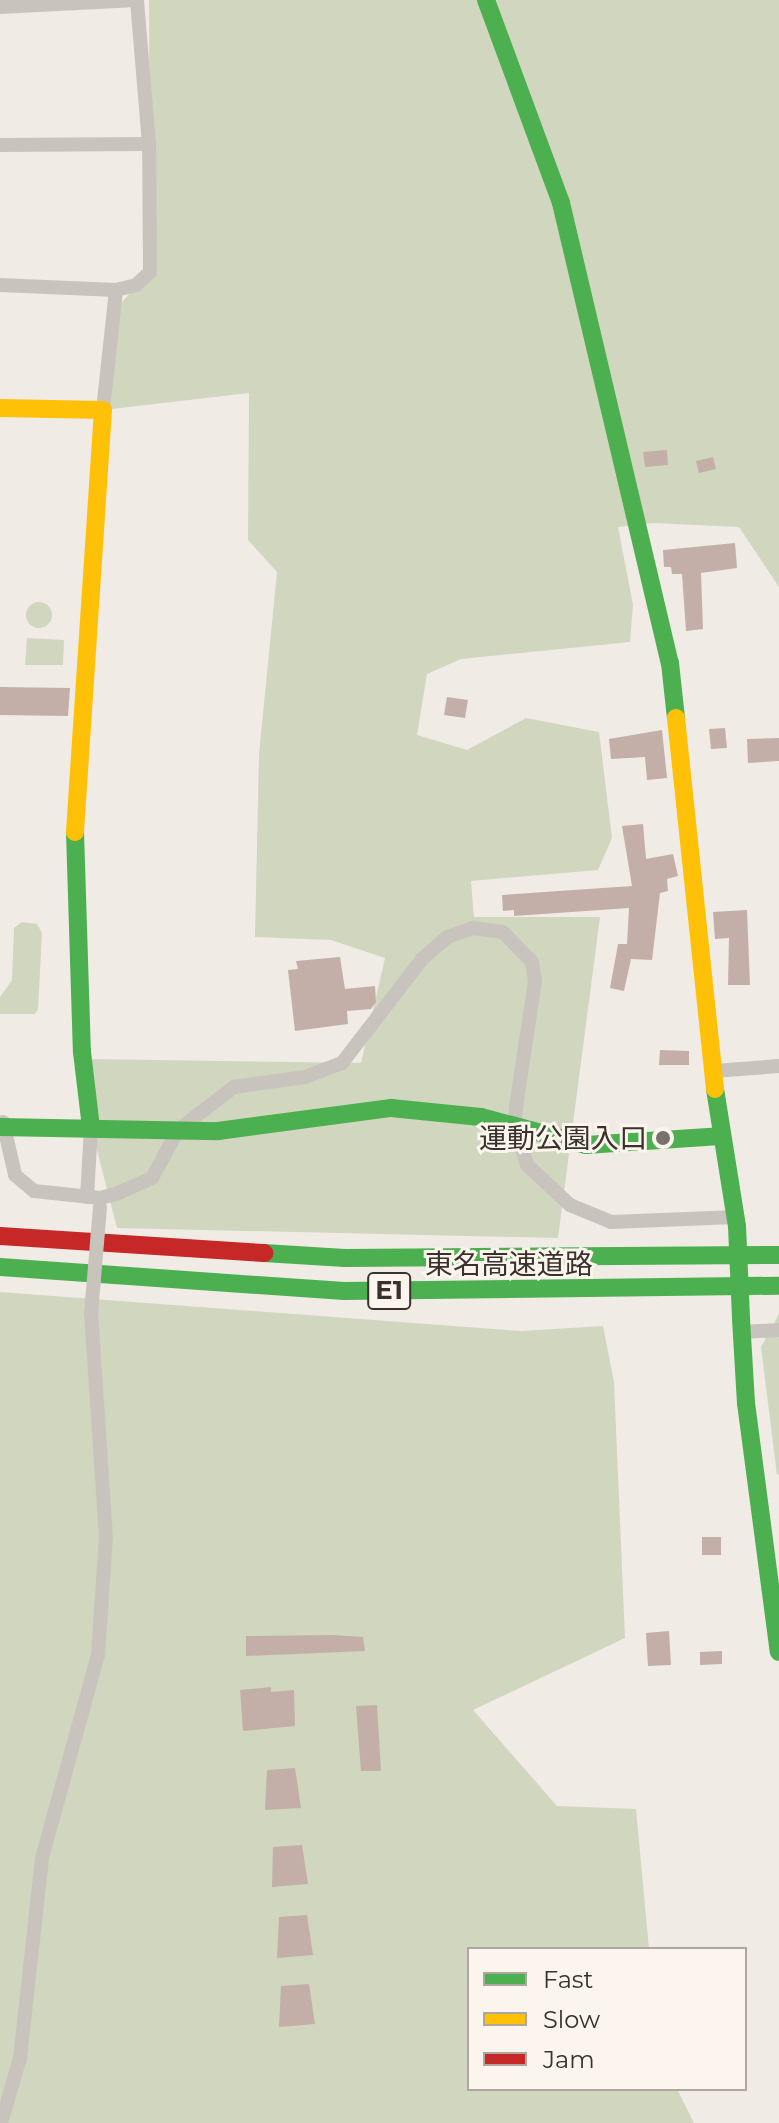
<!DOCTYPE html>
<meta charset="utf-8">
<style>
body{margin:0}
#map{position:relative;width:779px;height:2123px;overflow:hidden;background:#f0ebe5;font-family:Montserrat,"Noto Sans JP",sans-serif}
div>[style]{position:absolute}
.green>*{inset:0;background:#d1d6bf}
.round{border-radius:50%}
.building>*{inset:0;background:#c3afa7}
.street>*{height:14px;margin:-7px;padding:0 7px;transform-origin:7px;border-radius:7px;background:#c9c3be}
.fast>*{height:18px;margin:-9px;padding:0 9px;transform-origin:9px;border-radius:9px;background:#4caf50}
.slow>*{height:18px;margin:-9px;padding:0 9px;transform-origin:9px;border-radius:9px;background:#ffc107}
.jam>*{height:18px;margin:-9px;padding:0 9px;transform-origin:9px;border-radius:9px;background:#c62828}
.street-bridge>*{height:14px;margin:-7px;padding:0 7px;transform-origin:7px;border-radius:7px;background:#c9c3be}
.fast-bridge>*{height:18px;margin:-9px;padding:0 9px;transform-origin:9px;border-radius:9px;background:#4caf50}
.dots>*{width:22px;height:22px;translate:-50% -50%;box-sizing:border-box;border:4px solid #fbf5ee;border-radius:50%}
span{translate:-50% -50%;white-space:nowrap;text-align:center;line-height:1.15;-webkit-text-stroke:6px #fbf5ee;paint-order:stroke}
.shield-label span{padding:2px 6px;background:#fbf5ee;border:2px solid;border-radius:6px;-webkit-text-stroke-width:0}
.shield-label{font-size:26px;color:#3b302b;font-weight:700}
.poi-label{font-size:28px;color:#3b302b}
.right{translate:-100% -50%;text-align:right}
.street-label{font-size:28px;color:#3b302b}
.legend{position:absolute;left:467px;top:1947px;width:280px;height:144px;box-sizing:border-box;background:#fbf5ee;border:2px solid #aea6a0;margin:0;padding:10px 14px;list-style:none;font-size:24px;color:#3b302b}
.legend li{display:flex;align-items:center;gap:16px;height:40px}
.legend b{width:40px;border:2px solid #aea6a0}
</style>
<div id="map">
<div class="green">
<i style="clip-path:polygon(149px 0,779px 0,779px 587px,739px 527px,653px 523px,618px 527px,633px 605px,630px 642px,461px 659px,427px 674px,417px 735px,467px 750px,526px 718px,599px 732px,612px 838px,598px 870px,471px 881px,474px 917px,600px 917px,558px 1238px,117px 1228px,91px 1127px,85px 1059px,361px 1063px,385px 958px,331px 940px,255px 937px,259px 754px,277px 572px,248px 540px,249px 393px,103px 410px,114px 311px,150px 271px)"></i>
<i class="round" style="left:26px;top:602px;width:26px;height:26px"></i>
<i style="clip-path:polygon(27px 638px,64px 640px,63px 665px,25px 665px)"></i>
<i style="clip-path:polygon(22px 922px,37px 924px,42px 933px,38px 1009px,35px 1014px,0 1014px,0 997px,12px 980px,14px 928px)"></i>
<i style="clip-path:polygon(0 1292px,521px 1331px,603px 1326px,614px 1382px,625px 1638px,473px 1710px,557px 1806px,636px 1809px,649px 1949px,469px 1949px,469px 2089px,677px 2089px,694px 2123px,0 2123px)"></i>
<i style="clip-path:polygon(779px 1314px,779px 1474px,777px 1475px,761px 1347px)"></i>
</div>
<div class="building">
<i style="clip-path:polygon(667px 450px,668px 465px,645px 467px,643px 452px)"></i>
<i style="clip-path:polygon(713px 457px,716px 469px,699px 473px,696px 461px)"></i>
<i style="clip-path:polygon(735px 543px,737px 568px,701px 573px,703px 629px,686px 631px,682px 574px,672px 574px,671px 567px,664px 567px,663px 550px)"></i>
<i style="clip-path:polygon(0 687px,70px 688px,68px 716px,0 715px)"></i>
<i style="clip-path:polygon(447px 697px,468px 700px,465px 718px,444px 715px)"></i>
<i style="clip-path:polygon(725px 728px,727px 748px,711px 749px,709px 729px)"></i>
<i style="clip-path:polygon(662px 730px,667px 778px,647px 780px,645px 757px,611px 759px,609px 739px)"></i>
<i style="clip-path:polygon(779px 738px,779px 761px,748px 763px,747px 739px)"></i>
<i style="clip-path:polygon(643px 824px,646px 859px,673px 854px,678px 876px,667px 879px,668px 891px,660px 893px,652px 960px,631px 959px,624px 991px,610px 988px,618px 944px,627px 944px,629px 908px,514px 916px,514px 910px,503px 911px,502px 895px,632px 886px,622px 826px)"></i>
<i style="clip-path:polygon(747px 910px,750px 985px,728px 985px,729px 938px,715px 939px,713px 912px)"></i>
<i style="clip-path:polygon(340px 957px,345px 989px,375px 986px,376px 1002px,371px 1009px,347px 1011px,348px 1024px,295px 1031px,288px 970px,298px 969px,296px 961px)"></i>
<i style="clip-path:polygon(660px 1050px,689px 1051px,689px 1065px,659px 1065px)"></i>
<i style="clip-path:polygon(702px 1537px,721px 1537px,721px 1555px,702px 1555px)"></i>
<i style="clip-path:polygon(669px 1631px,671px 1665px,648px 1666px,646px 1633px)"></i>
<i style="clip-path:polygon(333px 1635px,363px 1637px,365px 1651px,246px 1656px,246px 1636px)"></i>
<i style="clip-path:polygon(722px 1651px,722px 1664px,700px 1665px,700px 1652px)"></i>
<i style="clip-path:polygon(271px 1687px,271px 1692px,294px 1690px,295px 1726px,243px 1731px,240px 1690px)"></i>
<i style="clip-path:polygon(377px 1705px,381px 1771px,361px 1771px,356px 1706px)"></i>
<i style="clip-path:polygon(295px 1768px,301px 1808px,265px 1810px,267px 1770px)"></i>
<i style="clip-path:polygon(302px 1845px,308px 1884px,272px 1887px,273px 1847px)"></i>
<i style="clip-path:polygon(307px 1915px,313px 1955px,277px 1958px,279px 1917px)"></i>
<i style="clip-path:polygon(309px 1984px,315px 2024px,279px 2027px,281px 1986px)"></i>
</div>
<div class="street">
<i style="left:0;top:7px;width:136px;rotate:-2.9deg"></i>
<i style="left:0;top:145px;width:149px;rotate:-0.4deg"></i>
<i style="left:0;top:285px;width:116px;rotate:2.5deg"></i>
<i style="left:103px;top:410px;width:121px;rotate:-83.8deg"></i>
<i style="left:116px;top:290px;width:21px;rotate:-14deg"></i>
<i style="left:136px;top:285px;width:19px;rotate:-43deg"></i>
<i style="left:150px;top:272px;width:128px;rotate:-90.4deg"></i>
<i style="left:149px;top:144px;width:144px;rotate:-94.8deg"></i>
<i style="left:714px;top:1071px;width:65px;rotate:-4.4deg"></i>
<i style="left:3px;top:1122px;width:54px;rotate:77.2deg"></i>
<i style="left:15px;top:1175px;width:25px;rotate:40deg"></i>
<i style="left:34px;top:1191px;width:66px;rotate:6.1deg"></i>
<i style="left:100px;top:1198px;width:16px;rotate:-14deg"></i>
<i style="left:116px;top:1194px;width:39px;rotate:-24deg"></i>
<i style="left:152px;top:1178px;width:55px;rotate:-61.6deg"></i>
<i style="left:178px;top:1130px;width:71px;rotate:-37.5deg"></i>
<i style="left:234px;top:1087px;width:72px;rotate:-8deg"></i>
<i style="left:305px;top:1077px;width:40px;rotate:-21deg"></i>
<i style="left:342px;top:1063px;width:131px;rotate:-52.4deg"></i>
<i style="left:422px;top:959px;width:33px;rotate:-41deg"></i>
<i style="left:447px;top:937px;width:28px;rotate:-19deg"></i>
<i style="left:473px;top:928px;width:30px;rotate:8deg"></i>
<i style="left:503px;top:932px;width:42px;rotate:46deg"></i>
<i style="left:532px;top:962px;width:19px;rotate:81deg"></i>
<i style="left:535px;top:981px;width:126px;rotate:98.6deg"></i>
<i style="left:516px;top:1106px;width:21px;rotate:93deg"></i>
<i style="left:515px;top:1127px;width:40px;rotate:72deg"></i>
<i style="left:527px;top:1165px;width:59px;rotate:42.9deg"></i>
<i style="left:570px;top:1205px;width:44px;rotate:22.5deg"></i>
<i style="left:611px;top:1222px;width:125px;rotate:-2.3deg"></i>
<i style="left:87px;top:1197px;width:70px;rotate:-86.7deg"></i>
<i style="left:741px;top:1332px;width:38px;rotate:-3deg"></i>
<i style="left:1px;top:2123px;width:68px;rotate:-73.7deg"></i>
<i style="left:20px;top:2058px;width:201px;rotate:-83.7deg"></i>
<i style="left:42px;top:1858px;width:212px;rotate:-74.6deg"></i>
<i style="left:98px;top:1654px;width:116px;rotate:-86.1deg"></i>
<i style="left:106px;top:1538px;width:225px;rotate:-93.8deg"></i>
</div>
<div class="fast">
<i style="left:486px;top:0;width:216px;rotate:69.7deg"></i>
<i style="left:561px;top:203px;width:473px;rotate:76.7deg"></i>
<i style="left:670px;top:663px;width:55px;rotate:83.8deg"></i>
<i style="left:75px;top:832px;width:220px;rotate:88.2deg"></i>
<i style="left:82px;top:1052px;width:76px;rotate:83.2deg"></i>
<i style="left:715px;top:1089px;width:139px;rotate:80.9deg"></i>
<i style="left:0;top:1127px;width:218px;rotate:1.1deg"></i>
<i style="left:218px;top:1131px;width:175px;rotate:-7.6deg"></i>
<i style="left:391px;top:1108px;width:90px;rotate:5.7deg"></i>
<i style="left:481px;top:1117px;width:109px;rotate:14.9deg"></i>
<i style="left:586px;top:1145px;width:134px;rotate:-3.8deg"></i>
<i style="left:264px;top:1253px;width:81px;rotate:3.5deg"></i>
<i style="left:345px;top:1258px;width:434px;rotate:-0.4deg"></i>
<i style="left:0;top:1267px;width:345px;rotate:4deg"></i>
<i style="left:344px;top:1291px;width:435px;rotate:-0.7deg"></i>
<i style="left:741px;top:1319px;width:84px;rotate:86.6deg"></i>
<i style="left:746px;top:1403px;width:251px;rotate:82.5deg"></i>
</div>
<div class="slow">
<i style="left:0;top:408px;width:103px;rotate:1.1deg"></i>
<i style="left:103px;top:410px;width:423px;rotate:93.8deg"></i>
<i style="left:676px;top:718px;width:373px;rotate:84deg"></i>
</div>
<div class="jam">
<i style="left:0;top:1236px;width:265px;rotate:3.7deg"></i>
</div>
<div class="street-bridge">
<i style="left:91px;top:1314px;width:107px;rotate:-85.2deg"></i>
</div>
<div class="fast-bridge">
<i style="left:737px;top:1226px;width:93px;rotate:87.5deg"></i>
</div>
<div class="dots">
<i style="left:663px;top:1138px;background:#7a716c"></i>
</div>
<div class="shield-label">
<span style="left:389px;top:1291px">E1</span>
</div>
<div class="poi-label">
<span class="right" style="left:647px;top:1138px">運動公園入口</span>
</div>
<div class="street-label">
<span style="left:509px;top:1264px">東名高速道路</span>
</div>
<ul class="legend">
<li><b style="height:10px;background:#4caf50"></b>Fast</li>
<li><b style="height:10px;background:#ffc107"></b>Slow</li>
<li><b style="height:10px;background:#c62828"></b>Jam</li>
</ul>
</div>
